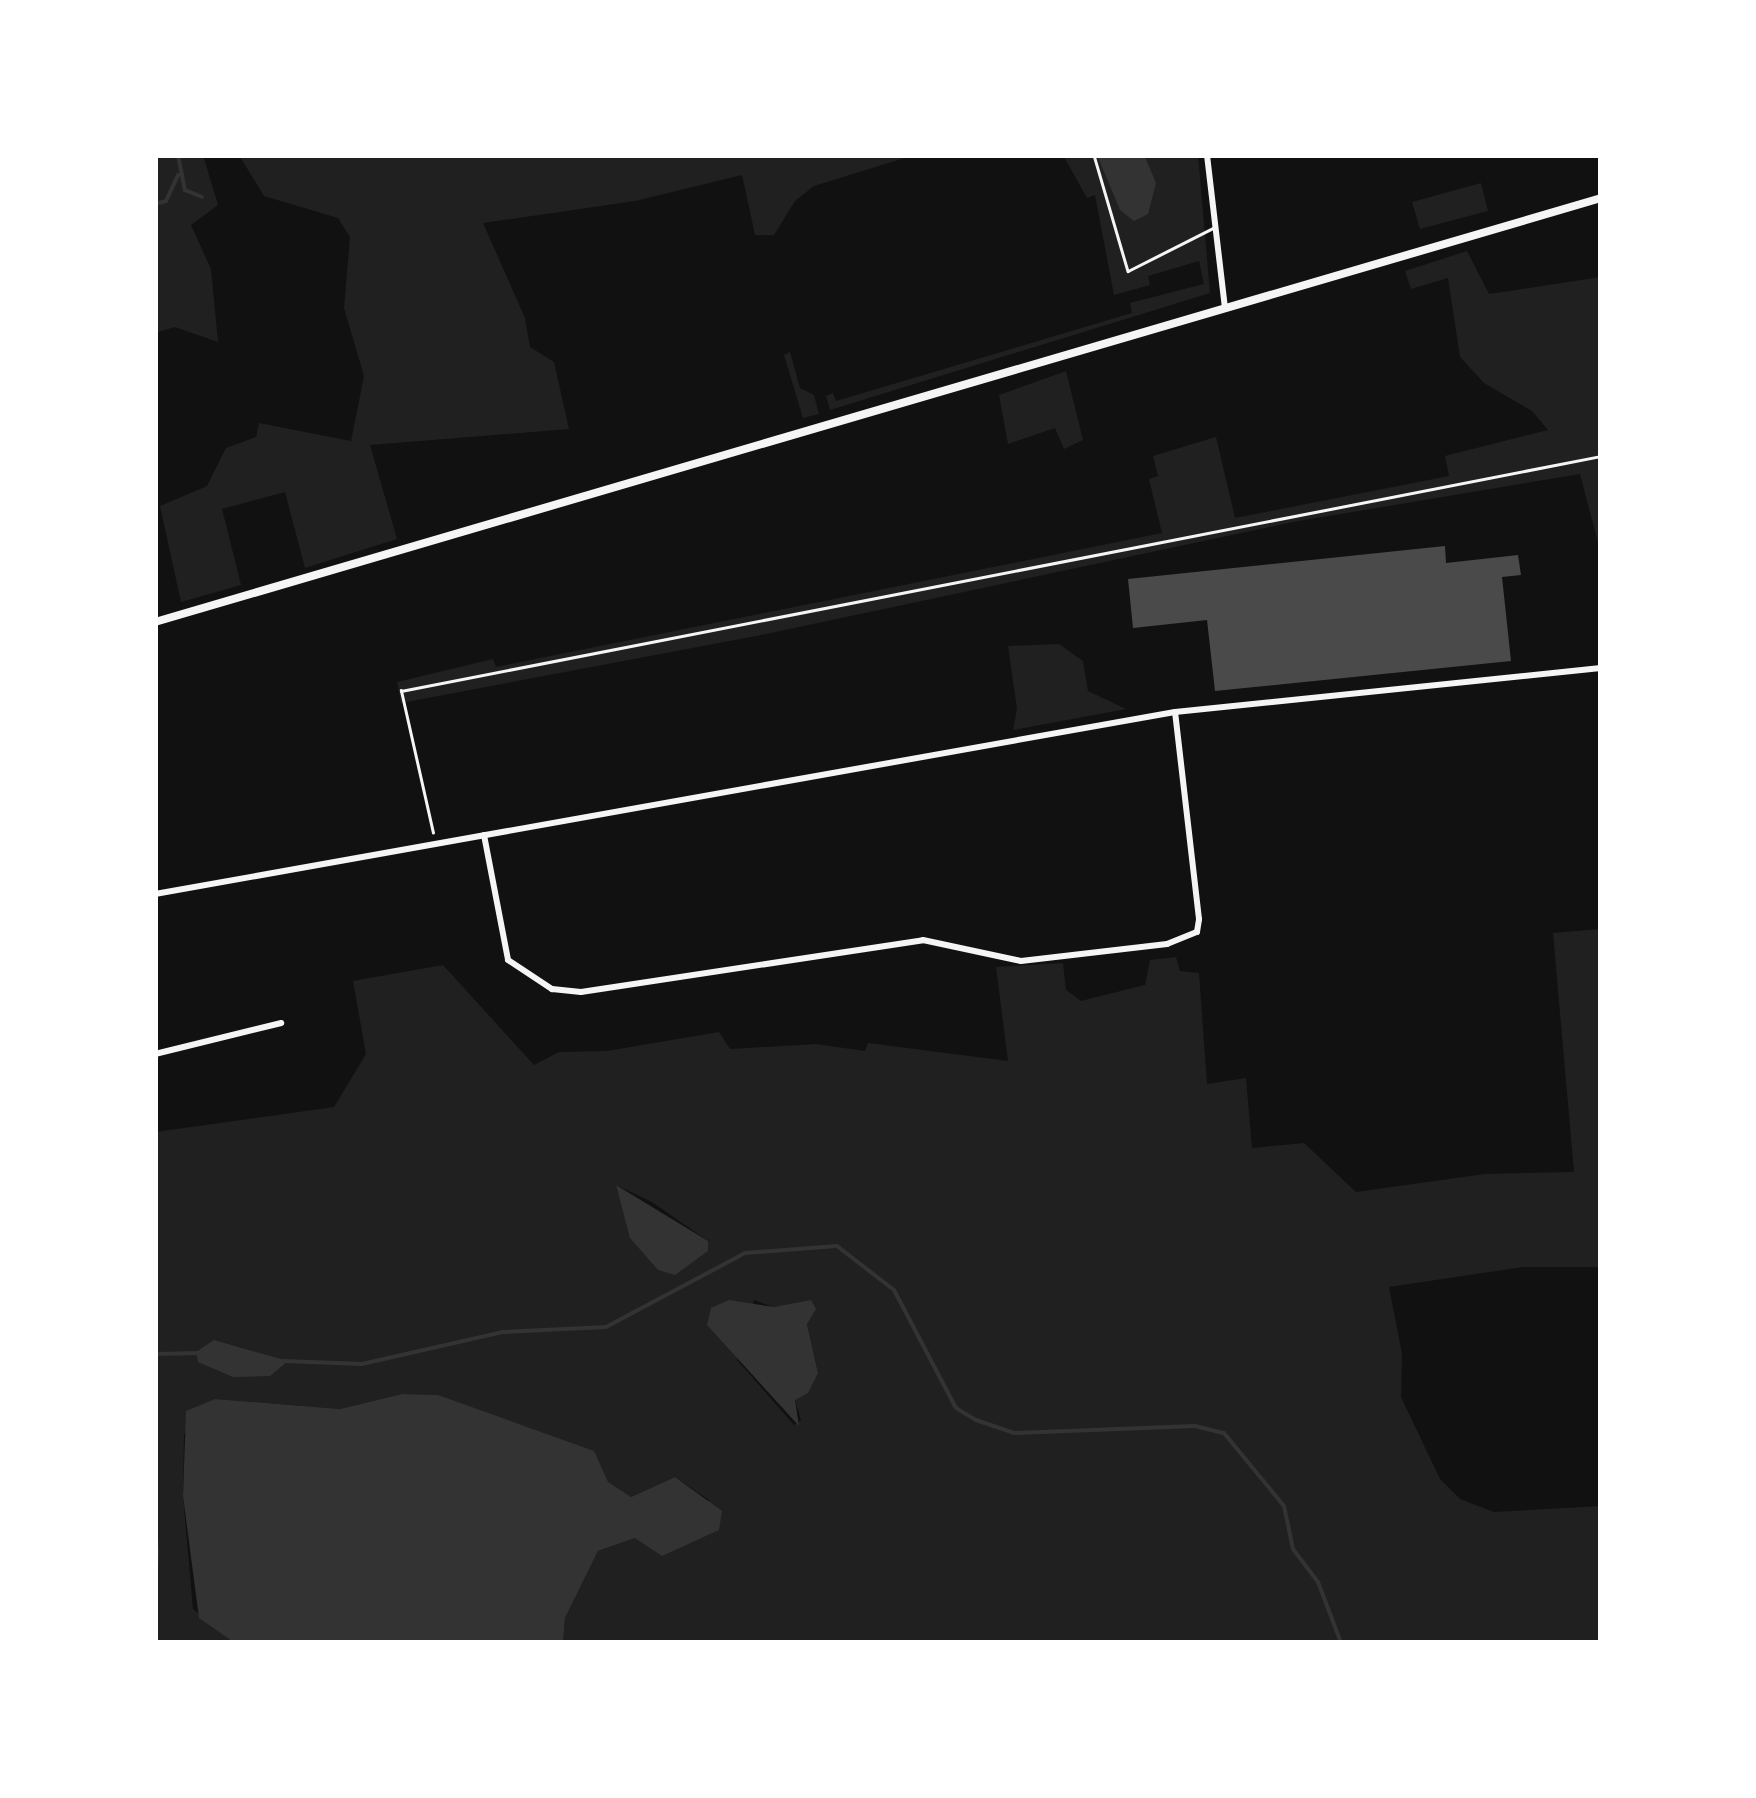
<!DOCTYPE html>
<style>
body{margin:0}
#map{position:relative;width:1756px;height:1798px;overflow:hidden;background:#111;font-family:"Alegreya Sans",sans-serif}
div>[style]{position:absolute}
.green>*{inset:0;background:#202020}
.water>*{inset:0;background:#333}
.stream>*{height:4px;margin:-2px;padding:0 2px;transform-origin:2px;border-radius:2px;background:#333}
.building>*{inset:0;background:#4a4a4a}
.path>*{height:2.5px;margin:-1.25px;padding:0 1.25px;transform-origin:1.25px;border-radius:1.25px;background:#f5f5f5}
.service>*{height:2.5px;margin:-1.25px;padding:0 1.25px;transform-origin:1.25px;border-radius:1.25px;background:#f5f5f5}
.minor>*{height:6px;margin:-3px;padding:0 3px;transform-origin:3px;border-radius:3px;background:#f5f5f5}
.secondary>*{height:8px;margin:-4px;padding:0 4px;transform-origin:4px;border-radius:4px;background:#f5f5f5}
span{translate:-50% -50%;white-space:nowrap;text-align:center;line-height:1.15;-webkit-text-stroke:9px #fff;paint-order:stroke}
.frame{position:absolute;inset:0;border:158px solid #fff;pointer-events:none}
</style>
<div id="map">
<div class="green">
<i style="clip-path:polygon(155px 155px,203px 155px,218px 205px,191px 225px,211px 269px,218px 342px,175px 327px,155px 333px)"></i>
<i style="clip-path:polygon(239px 155px,914px 155px,814px 186px,795px 201px,774px 235px,755px 235px,742px 175px,635px 201px,483px 223px,525px 318px,530px 347px,554px 362px,569px 429px,370px 445px,397px 539px,305px 568px,285px 492px,222px 509px,241px 585px,181px 602px,160px 506px,207px 486px,226px 448px,256px 437px,259px 423px,351px 441px,364px 376px,344px 308px,350px 237px,338px 218px,264px 196px)"></i>
<i style="clip-path:polygon(1063px 155px,1198px 155px,1210px 293px,830px 410px,826px 396px,833px 393px,836px 401px,1132px 313px,1130px 303px,1204px 284px,1199px 261px,1148px 276px,1150px 285px,1114px 295px,1095px 195px,1087px 198px)"></i>
<i style="clip-path:polygon(1481px 183px,1488px 211px,1420px 229px,1412px 202px)"></i>
<i style="clip-path:polygon(1467px 251px,1489px 294px,1601px 277px,1601px 554px,1580px 474px,1293px 522px,766px 634px,401px 703px,397px 682px,493px 659px,496px 667px,1162px 533px,1149px 479px,1158px 476px,1153px 456px,1216px 437px,1235px 518px,1449px 476px,1445px 456px,1548px 430px,1532px 411px,1484px 383px,1460px 357px,1448px 278px,1411px 289px,1405px 271px)"></i>
<i style="clip-path:polygon(790px 352px,800px 388px,814px 395px,819px 414px,803px 418px,784px 355px)"></i>
<i style="clip-path:polygon(1066px 371px,1083px 440px,1064px 449px,1055px 428px,1008px 444px,999px 395px)"></i>
<i style="clip-path:polygon(1059px 644px,1083px 661px,1088px 691px,1126px 709px,1013px 730px,1017px 709px,1008px 646px)"></i>
<i style="clip-path:polygon(evenodd,1601px 929px,1601px 1267px,1523px 1267px,1389px 1287px,1402px 1354px,1401px 1397px,1440px 1479px,1460px 1499px,1494px 1512px,1601px 1506px,1601px 1643px,563px 1643px,565px 1618px,598px 1551px,635px 1538px,710px 1535px,709px 1500px,675px 1477px,631px 1497px,438px 1395px,402px 1394px,340px 1409px,215px 1399px,184px 1434px,183px 1496px,193px 1609px,235px 1643px,155px 1643px,155px 1132px,334px 1107px,366px 1054px,353px 981px,443px 965px,534px 1065px,559px 1052px,607px 1051px,719px 1032px,730px 1049px,816px 1044px,865px 1051px,868px 1043px,1008px 1061px,996px 967px,1063px 963px,1066px 990px,1081px 1001px,1145px 985px,1150px 960px,1176px 957px,1180px 971px,1199px 973px,1207px 1084px,1246px 1078px,1252px 1148px,1304px 1143px,1356px 1192px,1485px 1174px,1574px 1172px,1553px 933px,1601px 929px,616px 1185px,652px 1202px,708px 1241px,695px 1257px,659px 1270px,631px 1238px,616px 1185px,1601px 929px,754px 1300px,773px 1307px,799px 1304px,807px 1323px,818px 1373px,795px 1400px,801px 1420px,794px 1425px,737px 1360px,754px 1300px)"></i>
</div>
<div class="water">
<i style="clip-path:polygon(1097px 155px,1144px 155px,1156px 183px,1148px 214px,1134px 221px,1120px 210px)"></i>
<i style="clip-path:polygon(616px 1185px,708px 1241px,708px 1251px,675px 1275px,658px 1270px,630px 1238px)"></i>
<i style="clip-path:polygon(729px 1300px,774px 1307px,811px 1300px,816px 1309px,807px 1324px,818px 1373px,808px 1393px,795px 1400px,799px 1426px,707px 1325px,711px 1308px)"></i>
<i style="clip-path:polygon(214px 1340px,245px 1349px,288px 1361px,270px 1376px,233px 1377px,198px 1362px,196px 1352px)"></i>
<i style="clip-path:polygon(402px 1394px,438px 1395px,594px 1451px,608px 1482px,631px 1497px,675px 1477px,722px 1511px,719px 1530px,662px 1556px,635px 1538px,598px 1551px,565px 1618px,563px 1643px,235px 1643px,199px 1618px,183px 1496px,186px 1411px,215px 1399px,340px 1409px)"></i>
<i style="clip-path:polygon(155px 1494px,159px 1551px,155px 1628px)"></i>
</div>
<div class="stream">
<i style="left:178px;top:155px;width:36px;rotate:79deg"></i>
<i style="left:185px;top:190px;width:18px;rotate:22deg"></i>
<i style="left:155px;top:204px;width:11px;rotate:-15deg"></i>
<i style="left:166px;top:201px;width:29px;rotate:-65deg"></i>
<i style="left:155px;top:1354px;width:45px;rotate:-1.3deg"></i>
<i style="left:284px;top:1361px;width:78px;rotate:2.2deg"></i>
<i style="left:362px;top:1364px;width:145px;rotate:-12.8deg"></i>
<i style="left:503px;top:1332px;width:103px;rotate:-2.8deg"></i>
<i style="left:606px;top:1327px;width:157px;rotate:-28deg"></i>
<i style="left:745px;top:1253px;width:92px;rotate:-4.4deg"></i>
<i style="left:837px;top:1246px;width:72px;rotate:37.7deg"></i>
<i style="left:894px;top:1290px;width:133px;rotate:62.3deg"></i>
<i style="left:956px;top:1408px;width:23px;rotate:31deg"></i>
<i style="left:976px;top:1420px;width:40px;rotate:18.9deg"></i>
<i style="left:1014px;top:1433px;width:181px;rotate:-2.2deg"></i>
<i style="left:1195px;top:1426px;width:30px;rotate:14deg"></i>
<i style="left:1224px;top:1433px;width:94px;rotate:50.6deg"></i>
<i style="left:1284px;top:1506px;width:44px;rotate:78.2deg"></i>
<i style="left:1293px;top:1549px;width:41px;rotate:52.9deg"></i>
<i style="left:1318px;top:1582px;width:65px;rotate:69.3deg"></i>
</div>
<div class="building">
<i style="clip-path:polygon(1445px 546px,1446px 563px,1518px 555px,1521px 575px,1502px 577px,1511px 661px,1215px 691px,1207px 620px,1133px 628px,1128px 579px)"></i>
</div>
<div class="path">
<i style="left:433px;top:833px;width:146px;rotate:-102.7deg"></i>
<i style="left:401px;top:691px;width:1223px;rotate:-11.08deg"></i>
</div>
<div class="service">
<i style="left:1094px;top:155px;width:121px;rotate:73.7deg"></i>
<i style="left:1128px;top:271px;width:95px;rotate:-26.8deg"></i>
</div>
<div class="minor">
<i style="left:1207px;top:155px;width:155px;rotate:83.3deg"></i>
<i style="left:484px;top:835px;width:127px;rotate:79.1deg"></i>
<i style="left:508px;top:960px;width:53px;rotate:33.4deg"></i>
<i style="left:552px;top:989px;width:29px;rotate:6deg"></i>
<i style="left:581px;top:992px;width:346px;rotate:-8.6deg"></i>
<i style="left:923px;top:940px;width:100px;rotate:12.1deg"></i>
<i style="left:1021px;top:961px;width:147px;rotate:-6.6deg"></i>
<i style="left:1167px;top:944px;width:32px;rotate:-22deg"></i>
<i style="left:1197px;top:932px;width:13px;rotate:-81deg"></i>
<i style="left:1199px;top:919px;width:208px;rotate:-96.6deg"></i>
<i style="left:155px;top:894px;width:1036px;rotate:-10.12deg"></i>
<i style="left:1175px;top:712px;width:428px;rotate:-5.9deg"></i>
<i style="left:155px;top:1054px;width:130px;rotate:-13.8deg"></i>
</div>
<div class="secondary">
<i style="left:155px;top:622px;width:1507px;rotate:-16.34deg"></i>
</div>
<div class="frame"></div>
</div>
